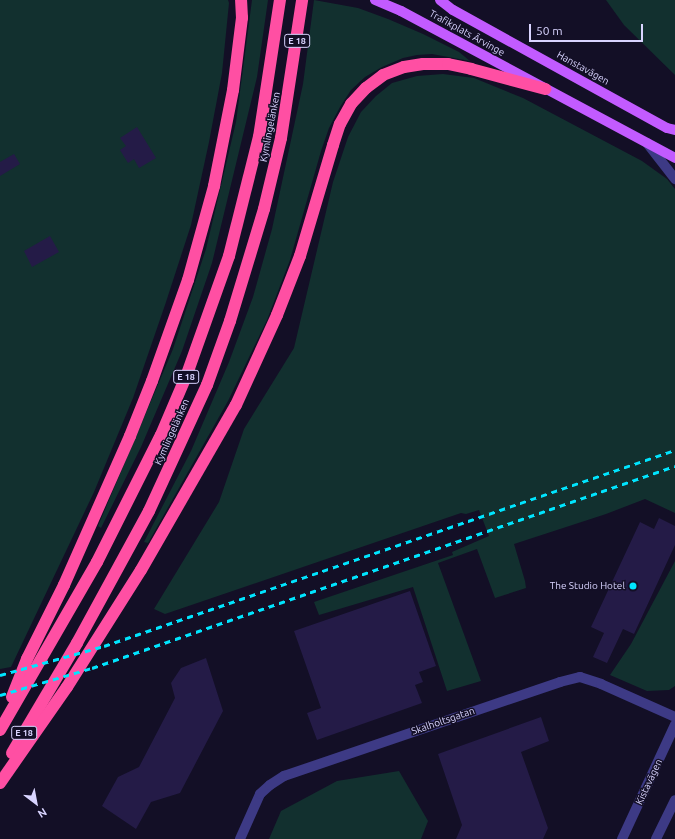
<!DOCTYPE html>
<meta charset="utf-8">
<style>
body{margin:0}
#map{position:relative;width:675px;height:839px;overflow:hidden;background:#130f26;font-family:Ubuntu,sans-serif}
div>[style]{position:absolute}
.green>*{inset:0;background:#12302f}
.building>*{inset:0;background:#241b47}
.minor>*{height:10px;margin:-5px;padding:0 5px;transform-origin:5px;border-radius:5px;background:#3d3a85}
.major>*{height:10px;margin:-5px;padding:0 5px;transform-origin:5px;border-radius:5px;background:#c25bff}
.highway>*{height:12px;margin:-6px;padding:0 6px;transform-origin:6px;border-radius:6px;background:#ff4fa3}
.rail>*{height:3px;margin-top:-1.5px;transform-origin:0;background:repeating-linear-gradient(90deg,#00e5ff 0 6px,transparent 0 11px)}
.dots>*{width:11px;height:11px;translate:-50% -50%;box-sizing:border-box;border:2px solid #130f26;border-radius:50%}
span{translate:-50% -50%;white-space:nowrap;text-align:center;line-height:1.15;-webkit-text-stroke:3px #130f26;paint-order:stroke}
.shield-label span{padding:1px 3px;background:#130f26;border:1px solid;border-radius:3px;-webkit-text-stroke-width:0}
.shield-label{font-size:9px;color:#d9d4ff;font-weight:700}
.street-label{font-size:10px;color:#d9d4ff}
.poi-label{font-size:10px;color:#d9d4ff}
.right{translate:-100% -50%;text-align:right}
.north{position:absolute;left:16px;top:783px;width:40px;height:40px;-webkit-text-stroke:3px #130f26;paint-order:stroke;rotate:148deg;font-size:11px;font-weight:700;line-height:16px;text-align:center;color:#d9d4ff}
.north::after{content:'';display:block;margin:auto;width:14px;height:18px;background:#d9d4ff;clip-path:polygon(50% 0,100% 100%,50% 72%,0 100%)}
.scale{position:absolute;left:529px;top:24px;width:114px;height:18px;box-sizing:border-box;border:2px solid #d9d4ff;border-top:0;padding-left:5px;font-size:12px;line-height:14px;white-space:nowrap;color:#d9d4ff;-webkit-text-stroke:3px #130f26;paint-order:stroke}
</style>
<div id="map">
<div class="green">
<i style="clip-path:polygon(0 0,228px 0,229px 3px,222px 73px,209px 142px,191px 225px,166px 302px,133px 398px,94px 492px,11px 667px,0 669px)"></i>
<i style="clip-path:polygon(252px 0,268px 0,257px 77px,212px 263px,182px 351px,141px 447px,101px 528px,98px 526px,173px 349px,206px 249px,236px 122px)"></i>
<i style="clip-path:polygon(314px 0,358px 8px,388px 19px,423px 34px,459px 52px,470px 61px,432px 54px,417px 55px,403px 58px,382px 67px,365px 77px,351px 90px,340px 107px,329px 128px,321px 151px,290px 260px,267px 320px,228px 401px,148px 543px,144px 542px,191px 451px,229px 362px,253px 297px,272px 229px,303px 84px)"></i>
<i style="clip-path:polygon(606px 0,675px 0,675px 75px,624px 25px)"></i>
<i style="clip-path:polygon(443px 74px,474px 78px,523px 98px,642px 161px,667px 179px,675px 189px,675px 513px,645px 499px,606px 514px,514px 544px,525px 581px,526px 588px,495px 598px,477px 549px,438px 563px,481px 681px,447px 691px,413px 587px,319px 615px,314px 602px,453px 555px,452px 552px,489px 536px,479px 510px,466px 514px,461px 513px,165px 614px,154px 609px,219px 502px,244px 429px,294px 348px,333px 182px,348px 137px,361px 112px,376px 96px,392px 83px,417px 76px)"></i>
<i style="clip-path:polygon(675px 561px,675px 686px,669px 690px,647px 691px,610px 675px,631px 644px)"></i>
<i style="clip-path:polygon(399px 771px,428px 821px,421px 839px,269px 839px,281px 811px,337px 781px)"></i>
</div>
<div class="building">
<i style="clip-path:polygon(137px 127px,156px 158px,139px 168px,134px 159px,128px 163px,120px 150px,126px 146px,120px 138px)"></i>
<i style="clip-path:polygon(14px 154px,20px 164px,0 176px,0 162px)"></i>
<i style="clip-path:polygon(50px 236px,59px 252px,32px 267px,24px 251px)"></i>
<i style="clip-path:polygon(659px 518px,675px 526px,675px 545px,634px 634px,623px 629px,607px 663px,593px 657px,604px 633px,591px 627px,640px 522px,654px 529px)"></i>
<i style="clip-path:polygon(410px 591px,436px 666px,419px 672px,423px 682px,415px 685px,422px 703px,317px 740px,307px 713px,321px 708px,294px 631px)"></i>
<i style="clip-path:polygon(206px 658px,223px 711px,180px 793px,151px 802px,136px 829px,102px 806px,118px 777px,139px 767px,175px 698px,171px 683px,181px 668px)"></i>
<i style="clip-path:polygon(541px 717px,549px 741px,521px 752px,548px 828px,543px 839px,456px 839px,462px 825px,438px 754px)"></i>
</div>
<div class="minor">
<i style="left:647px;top:143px;width:46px;rotate:52.1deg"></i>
<i style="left:240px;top:839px;width:49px;rotate:-66deg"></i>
<i style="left:260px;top:794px;width:13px;rotate:-42deg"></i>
<i style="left:270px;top:785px;width:17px;rotate:-33deg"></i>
<i style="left:284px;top:776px;width:292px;rotate:-18.8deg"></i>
<i style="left:560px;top:682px;width:21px;rotate:-14deg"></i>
<i style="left:580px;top:677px;width:22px;rotate:18deg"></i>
<i style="left:601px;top:684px;width:81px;rotate:24deg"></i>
<i style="left:622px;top:839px;width:126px;rotate:-65.1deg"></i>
<i style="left:656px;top:839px;width:43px;rotate:-64deg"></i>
</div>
<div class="major">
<i style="left:375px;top:0;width:28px;rotate:23deg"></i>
<i style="left:401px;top:11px;width:311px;rotate:28.2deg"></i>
<i style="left:440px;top:0;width:16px;rotate:38deg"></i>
<i style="left:453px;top:10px;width:244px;rotate:28.9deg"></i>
<i style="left:667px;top:128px;width:8px;rotate:14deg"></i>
</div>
<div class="highway">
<i style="left:12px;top:697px;width:41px;rotate:-68.5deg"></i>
<i style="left:27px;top:659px;width:83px;rotate:-63.4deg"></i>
<i style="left:64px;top:585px;width:163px;rotate:-66.1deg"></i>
<i style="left:130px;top:436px;width:59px;rotate:-68.2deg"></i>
<i style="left:152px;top:381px;width:107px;rotate:-70.4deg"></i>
<i style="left:188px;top:280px;width:98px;rotate:-74.5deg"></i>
<i style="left:214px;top:186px;width:98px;rotate:-78.8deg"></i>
<i style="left:233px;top:90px;width:73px;rotate:-82.9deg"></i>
<i style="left:242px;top:18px;width:18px;rotate:-93deg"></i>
<i style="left:0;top:730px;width:194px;rotate:-60deg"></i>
<i style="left:97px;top:562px;width:142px;rotate:-63.3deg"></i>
<i style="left:161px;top:435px;width:66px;rotate:-66.9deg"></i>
<i style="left:187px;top:374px;width:125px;rotate:-70.4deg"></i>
<i style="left:229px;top:256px;width:123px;rotate:-75.9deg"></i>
<i style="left:259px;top:137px;width:139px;rotate:-81.3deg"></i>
<i style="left:12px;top:753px;width:128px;rotate:-59.4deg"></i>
<i style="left:77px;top:643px;width:150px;rotate:-61.4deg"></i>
<i style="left:149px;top:511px;width:139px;rotate:-65.3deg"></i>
<i style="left:207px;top:385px;width:68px;rotate:-70.2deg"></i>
<i style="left:230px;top:321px;width:117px;rotate:-73.1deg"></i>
<i style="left:264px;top:209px;width:73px;rotate:-76.5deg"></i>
<i style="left:281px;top:138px;width:140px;rotate:-81.3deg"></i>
<i style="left:0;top:783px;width:117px;rotate:-55.1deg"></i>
<i style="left:67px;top:687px;width:138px;rotate:-57.7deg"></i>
<i style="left:141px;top:570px;width:190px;rotate:-60.1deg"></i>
<i style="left:236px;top:405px;width:99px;rotate:-65.5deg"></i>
<i style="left:277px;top:315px;width:63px;rotate:-68.7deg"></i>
<i style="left:300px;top:256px;width:116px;rotate:-73.4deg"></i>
<i style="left:333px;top:145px;width:22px;rotate:-72deg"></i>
<i style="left:340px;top:124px;width:23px;rotate:-61deg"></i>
<i style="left:351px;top:104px;width:22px;rotate:-47deg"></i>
<i style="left:366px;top:88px;width:21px;rotate:-37deg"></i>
<i style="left:383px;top:75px;width:22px;rotate:-21deg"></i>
<i style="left:404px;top:67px;width:19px;rotate:-9deg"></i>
<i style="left:423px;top:64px;width:25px"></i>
<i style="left:448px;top:64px;width:24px;rotate:12deg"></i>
<i style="left:471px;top:69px;width:77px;rotate:15.1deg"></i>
</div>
<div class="rail">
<i style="left:0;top:675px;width:108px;rotate:-15.6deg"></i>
<i style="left:104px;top:646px;width:604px;rotate:-18.95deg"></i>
<i style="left:0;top:695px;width:96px;rotate:-16.4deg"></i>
<i style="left:92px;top:668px;width:617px;rotate:-19.11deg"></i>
</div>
<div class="dots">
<i style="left:633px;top:586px;background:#00e5ff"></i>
</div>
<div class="shield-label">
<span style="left:297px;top:41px">E 18</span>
<span style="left:186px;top:377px">E 18</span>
<span style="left:24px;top:733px">E 18</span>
</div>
<div class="street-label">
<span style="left:467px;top:33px;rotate:29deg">Trafikplats Ärvinge</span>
<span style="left:583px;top:68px;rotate:29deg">Hanstavägen</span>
<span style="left:270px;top:127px;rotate:-79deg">Kymlingelänken</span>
<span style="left:172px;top:432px;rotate:-66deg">Kymlingelänken</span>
<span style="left:443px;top:721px;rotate:-19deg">Skalholtsgatan</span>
<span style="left:649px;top:782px;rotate:-65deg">Kistavägen</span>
</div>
<div class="poi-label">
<span class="right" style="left:625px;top:586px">The Studio Hotel</span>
</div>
<div class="north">N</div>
<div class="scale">50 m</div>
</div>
